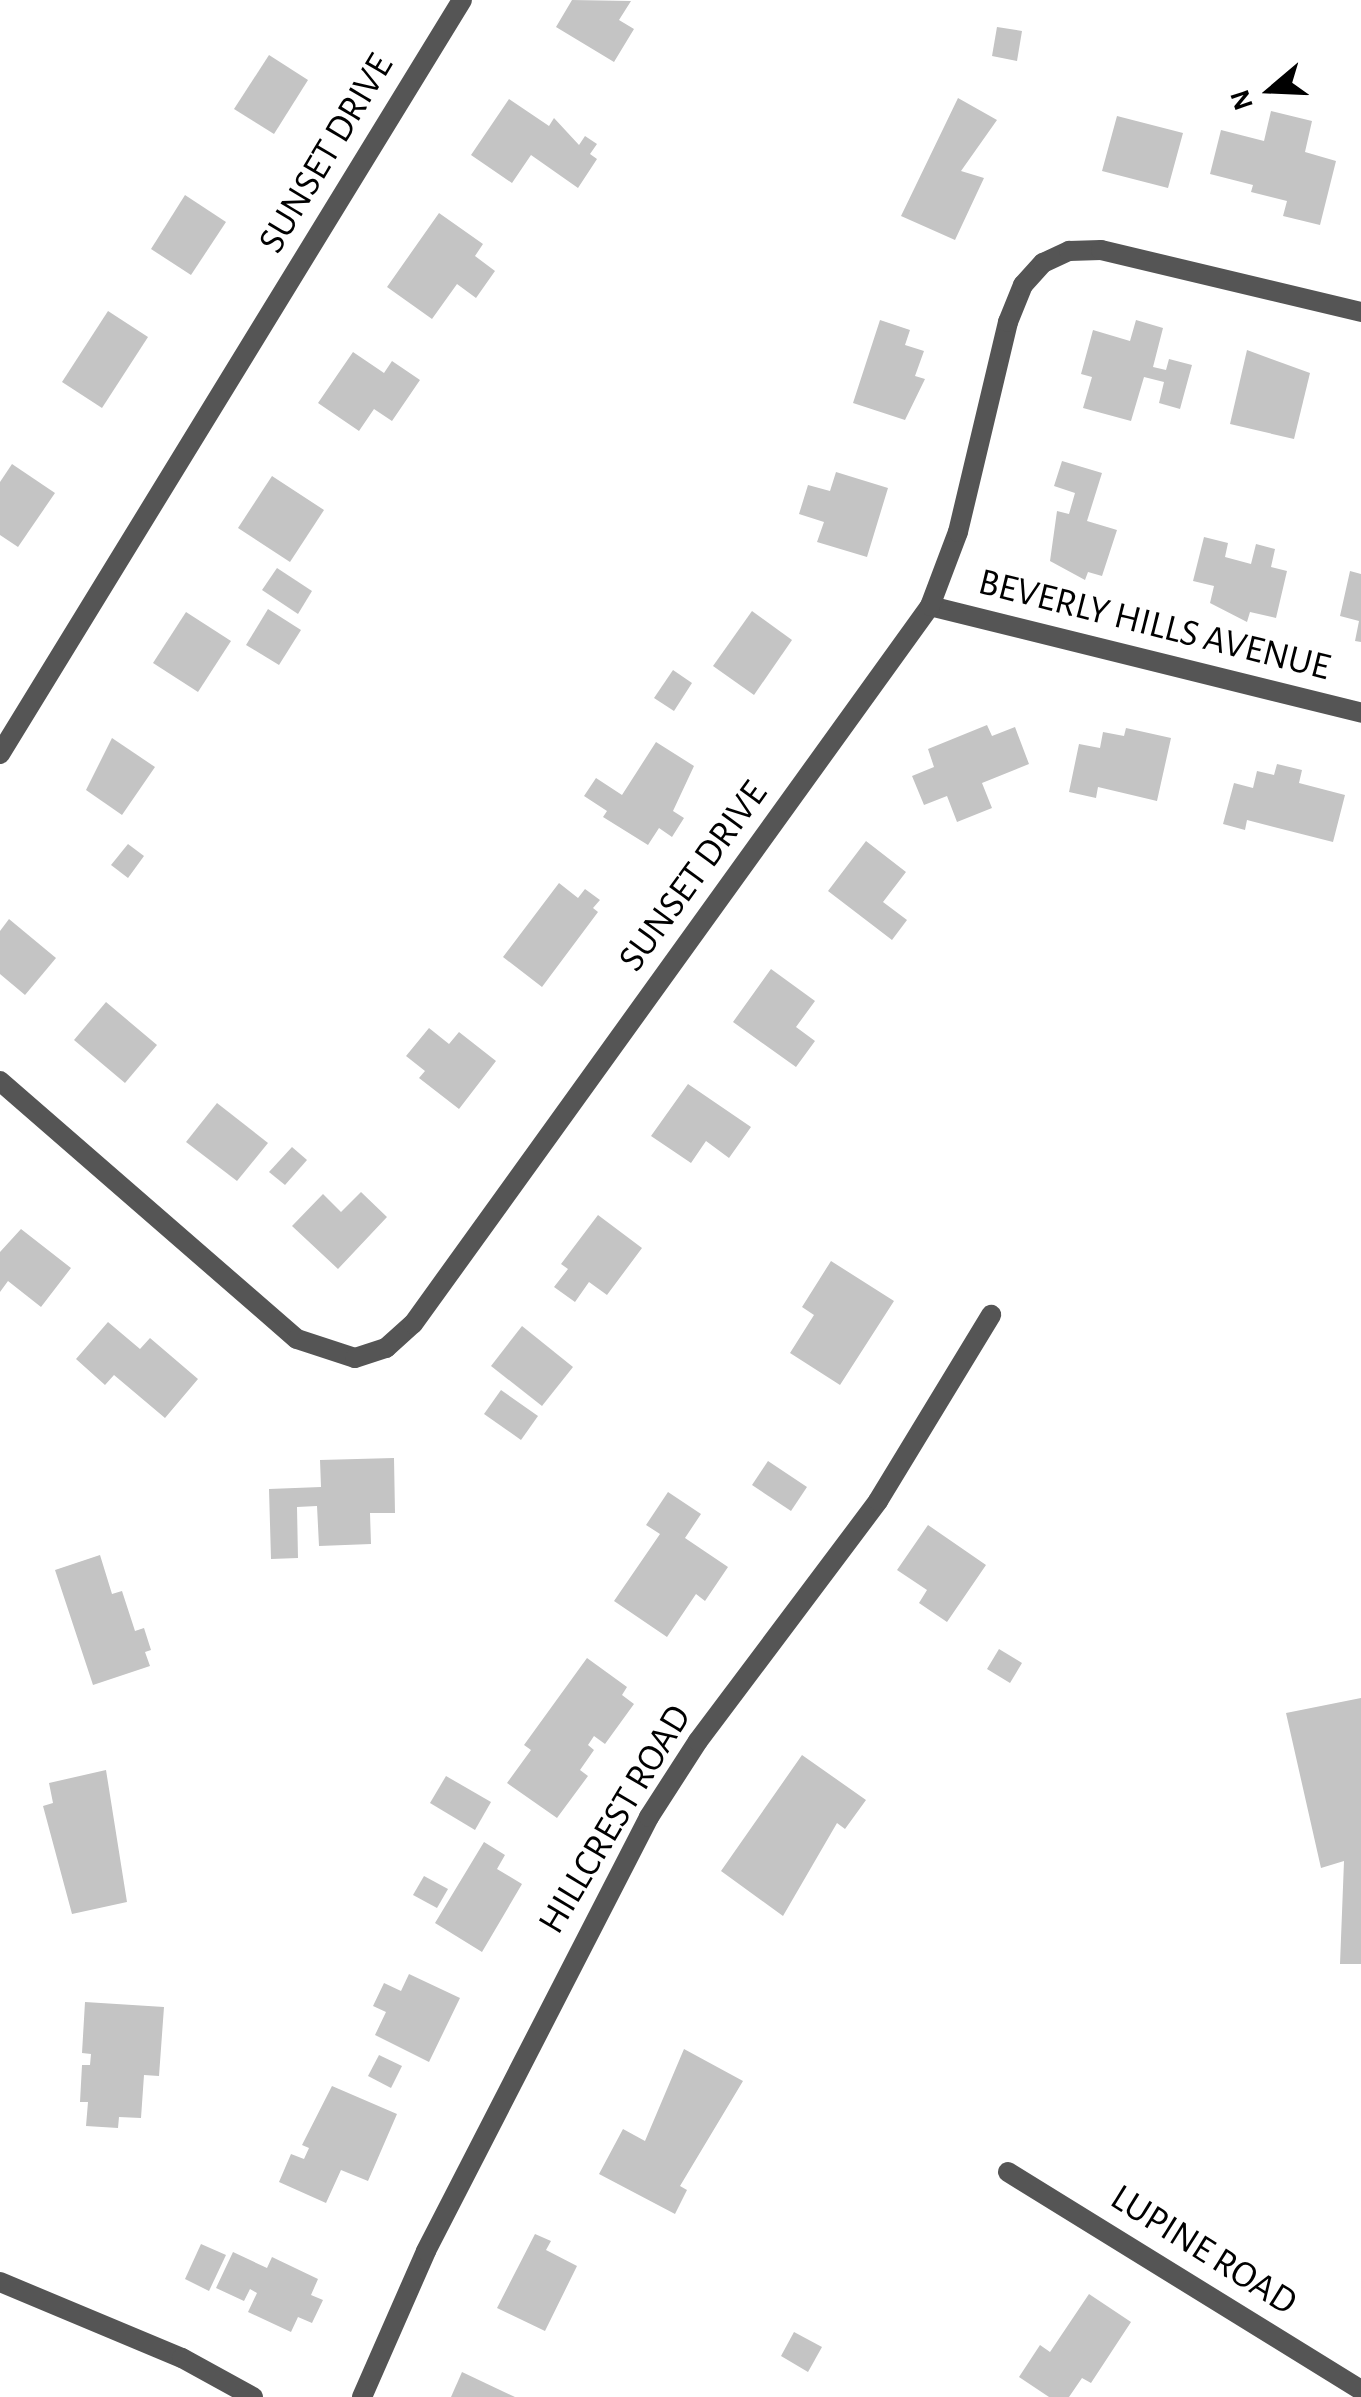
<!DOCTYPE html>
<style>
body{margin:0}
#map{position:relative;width:1361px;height:2397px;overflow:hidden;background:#fff;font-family:"Alegreya Sans",sans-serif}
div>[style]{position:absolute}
.building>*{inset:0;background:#c4c4c4}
.minor>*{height:20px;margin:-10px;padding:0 10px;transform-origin:10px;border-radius:10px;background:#555}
span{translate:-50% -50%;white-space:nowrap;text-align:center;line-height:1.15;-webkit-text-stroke:8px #fff;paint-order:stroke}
.street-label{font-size:38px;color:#000}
.north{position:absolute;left:1221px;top:40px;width:100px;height:100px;-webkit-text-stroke:8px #fff;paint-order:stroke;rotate:251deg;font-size:28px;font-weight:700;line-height:40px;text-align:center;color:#000}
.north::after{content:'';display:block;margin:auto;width:35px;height:45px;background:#000;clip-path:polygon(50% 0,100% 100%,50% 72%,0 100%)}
</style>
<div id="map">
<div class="building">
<i style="clip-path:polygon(572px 0,631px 1px,619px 20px,634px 29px,614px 62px,556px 27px)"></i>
<i style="clip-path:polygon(997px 27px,1022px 31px,1017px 61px,992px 56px)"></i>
<i style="clip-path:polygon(269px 55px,308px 80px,274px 134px,234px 109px)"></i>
<i style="clip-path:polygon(958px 98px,997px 120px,961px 171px,984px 178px,955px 240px,901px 216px)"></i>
<i style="clip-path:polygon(509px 99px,549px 126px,554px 118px,579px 145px,585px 136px,597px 144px,590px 154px,597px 159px,578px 188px,531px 155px,512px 183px,471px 155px)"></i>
<i style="clip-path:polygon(1271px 111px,1312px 121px,1305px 152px,1336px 161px,1320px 225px,1283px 216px,1287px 201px,1251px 192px,1253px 185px,1210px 174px,1221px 130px,1264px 141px)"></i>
<i style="clip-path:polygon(1117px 116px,1183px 133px,1168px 188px,1102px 171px)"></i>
<i style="clip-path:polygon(185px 195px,226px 222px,191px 275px,151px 249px)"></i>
<i style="clip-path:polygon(439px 213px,483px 244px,475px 256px,495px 271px,476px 298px,457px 284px,432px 319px,387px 287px)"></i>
<i style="clip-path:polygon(108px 311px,148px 337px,102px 408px,62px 382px)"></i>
<i style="clip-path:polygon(880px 320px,910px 330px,905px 345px,924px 351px,915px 376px,925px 379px,905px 420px,853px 403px)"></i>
<i style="clip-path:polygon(1136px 320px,1163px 328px,1153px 367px,1166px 370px,1169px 359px,1192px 365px,1180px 409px,1159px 403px,1164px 382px,1144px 377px,1131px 421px,1083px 408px,1092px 377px,1081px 374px,1093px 330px,1130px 341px)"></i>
<i style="clip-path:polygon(1247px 350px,1310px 373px,1294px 439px,1230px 424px)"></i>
<i style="clip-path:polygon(353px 352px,384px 373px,392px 361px,420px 380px,392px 421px,374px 409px,359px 431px,318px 403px)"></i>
<i style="clip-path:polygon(1062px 461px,1102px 473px,1087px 521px,1117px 530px,1102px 576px,1088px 572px,1085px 580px,1050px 561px,1057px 511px,1069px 514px,1075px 493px,1054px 486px)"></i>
<i style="clip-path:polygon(12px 464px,55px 493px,18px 547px,0 535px,0 482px)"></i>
<i style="clip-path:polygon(836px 472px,888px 488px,867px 557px,817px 542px,824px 522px,799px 514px,808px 485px,830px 491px)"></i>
<i style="clip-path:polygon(272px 476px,324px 510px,290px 562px,238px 528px)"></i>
<i style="clip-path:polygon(1204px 537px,1228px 543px,1225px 557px,1251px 564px,1256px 544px,1275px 549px,1271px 567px,1287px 571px,1276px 618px,1250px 612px,1247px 622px,1210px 603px,1214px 586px,1193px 581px)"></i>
<i style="clip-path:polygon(277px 568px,312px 591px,298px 614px,262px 590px)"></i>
<i style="clip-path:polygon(1350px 571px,1361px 574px,1361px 642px,1355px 641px,1359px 621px,1340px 616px)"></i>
<i style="clip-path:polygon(268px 609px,301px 630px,279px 665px,246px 645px)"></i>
<i style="clip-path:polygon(752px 611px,792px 640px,754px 695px,713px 666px)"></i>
<i style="clip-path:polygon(186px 612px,231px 641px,198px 692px,153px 663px)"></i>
<i style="clip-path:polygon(673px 670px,692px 683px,674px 711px,654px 698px)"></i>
<i style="clip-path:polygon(987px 725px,992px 736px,1015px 727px,1029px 764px,982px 783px,992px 808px,957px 822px,947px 796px,924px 805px,912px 776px,934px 767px,928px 749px)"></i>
<i style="clip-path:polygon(1126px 728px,1171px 738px,1157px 801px,1098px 787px,1096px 798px,1069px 792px,1079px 744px,1100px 748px,1103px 732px,1124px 736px)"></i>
<i style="clip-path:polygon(112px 738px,155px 767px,122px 815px,86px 790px)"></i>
<i style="clip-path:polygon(656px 742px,694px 766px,673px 811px,684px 818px,672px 837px,659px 828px,648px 845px,603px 817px,607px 811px,584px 796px,596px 778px,622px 795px)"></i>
<i style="clip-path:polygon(1277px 764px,1302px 770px,1299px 783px,1345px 795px,1333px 842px,1247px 820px,1245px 830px,1223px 824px,1234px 783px,1253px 788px,1257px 771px,1274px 775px)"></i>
<i style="clip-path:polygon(866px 841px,906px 872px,883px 902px,907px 920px,892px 940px,828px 891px)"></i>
<i style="clip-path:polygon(128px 844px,144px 856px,128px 878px,111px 865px)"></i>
<i style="clip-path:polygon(559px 883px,578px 898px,585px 889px,600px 900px,593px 908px,598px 912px,542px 987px,503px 957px)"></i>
<i style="clip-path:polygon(9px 919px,56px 958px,25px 995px,0 974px,0 931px)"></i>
<i style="clip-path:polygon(771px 969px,815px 1001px,796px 1027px,815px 1041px,796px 1067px,733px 1022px)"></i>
<i style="clip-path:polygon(106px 1002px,157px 1045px,125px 1083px,74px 1040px)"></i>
<i style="clip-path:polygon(429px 1028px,449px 1044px,459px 1032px,496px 1061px,459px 1109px,419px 1078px,425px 1071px,406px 1056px)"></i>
<i style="clip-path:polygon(688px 1084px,751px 1127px,729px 1158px,706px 1141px,691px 1163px,651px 1136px)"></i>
<i style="clip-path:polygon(217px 1103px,268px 1143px,237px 1181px,186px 1142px)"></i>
<i style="clip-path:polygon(292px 1147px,307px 1160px,285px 1185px,269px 1172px)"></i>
<i style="clip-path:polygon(361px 1192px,387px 1217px,338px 1269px,292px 1226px,323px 1194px,341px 1212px)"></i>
<i style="clip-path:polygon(598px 1215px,642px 1248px,607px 1295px,589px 1282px,575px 1302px,554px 1287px,568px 1269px,561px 1264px)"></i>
<i style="clip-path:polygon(21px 1229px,71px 1268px,41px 1307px,8px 1281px,0 1292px,0 1252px)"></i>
<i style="clip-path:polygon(831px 1261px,894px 1301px,840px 1385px,790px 1353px,814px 1315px,802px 1307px)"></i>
<i style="clip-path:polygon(108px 1322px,140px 1349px,150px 1338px,198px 1379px,165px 1418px,114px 1375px,105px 1385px,76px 1359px)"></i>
<i style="clip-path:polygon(522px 1326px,573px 1367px,542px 1406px,491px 1366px)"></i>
<i style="clip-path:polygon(501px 1390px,538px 1416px,521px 1440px,484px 1414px)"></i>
<i style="clip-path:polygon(394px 1458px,395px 1513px,370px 1513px,371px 1544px,319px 1546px,317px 1506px,297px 1507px,298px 1558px,271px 1559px,269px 1489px,321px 1487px,320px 1460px)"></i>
<i style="clip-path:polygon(768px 1461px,807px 1487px,791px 1511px,752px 1485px)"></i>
<i style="clip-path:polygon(668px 1492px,701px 1514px,685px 1538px,728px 1567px,705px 1601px,696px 1594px,667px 1637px,614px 1601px,660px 1534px,646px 1525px)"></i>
<i style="clip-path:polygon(928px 1525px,986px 1565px,947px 1622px,919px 1603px,927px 1590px,897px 1570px)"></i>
<i style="clip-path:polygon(100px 1555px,112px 1594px,122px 1591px,135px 1631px,144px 1628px,151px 1650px,145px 1652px,150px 1666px,93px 1685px,55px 1570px)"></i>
<i style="clip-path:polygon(999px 1649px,1022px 1663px,1010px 1683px,987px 1669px)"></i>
<i style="clip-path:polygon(587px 1658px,627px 1687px,622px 1695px,634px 1704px,605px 1744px,594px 1736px,588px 1745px,594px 1750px,580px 1770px,588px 1776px,557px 1818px,507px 1783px,531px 1750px,524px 1745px)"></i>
<i style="clip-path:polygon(1361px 1698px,1361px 1964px,1340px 1964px,1344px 1861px,1321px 1868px,1286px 1713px)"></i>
<i style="clip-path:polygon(802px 1755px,866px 1800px,845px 1829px,837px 1823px,783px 1916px,721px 1871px)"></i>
<i style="clip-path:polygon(106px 1770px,127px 1902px,72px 1914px,43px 1806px,53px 1803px,49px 1783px)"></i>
<i style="clip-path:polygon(446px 1776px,491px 1802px,475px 1830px,430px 1803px)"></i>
<i style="clip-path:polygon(484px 1842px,505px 1855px,497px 1869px,522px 1884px,482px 1952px,435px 1923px)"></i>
<i style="clip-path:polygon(424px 1876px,448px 1889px,437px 1908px,413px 1895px)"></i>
<i style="clip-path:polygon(409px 1974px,460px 1998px,429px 2062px,375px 2035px,386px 2012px,373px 2006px,384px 1983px,401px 1991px)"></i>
<i style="clip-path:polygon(85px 2002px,164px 2007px,159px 2076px,144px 2075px,141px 2118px,119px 2117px,118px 2128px,86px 2126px,88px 2102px,80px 2102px,82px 2065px,90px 2065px,91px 2054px,82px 2053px)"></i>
<i style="clip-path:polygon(684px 2049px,743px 2081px,680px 2186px,687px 2190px,675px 2214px,599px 2174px,623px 2129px,645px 2141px)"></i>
<i style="clip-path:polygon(379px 2055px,402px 2066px,391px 2088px,368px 2076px)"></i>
<i style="clip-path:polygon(332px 2086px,397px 2114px,368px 2181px,341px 2170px,326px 2203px,279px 2182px,291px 2154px,304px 2159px,309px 2148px,302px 2145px)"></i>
<i style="clip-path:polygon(535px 2234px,551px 2241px,546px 2250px,577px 2266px,545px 2331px,497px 2308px)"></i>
<i style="clip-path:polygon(201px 2244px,226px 2255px,209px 2291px,185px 2279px)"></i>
<i style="clip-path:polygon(233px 2252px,267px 2268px,272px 2257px,318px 2279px,311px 2295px,323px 2300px,312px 2323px,298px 2317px,291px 2332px,248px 2312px,257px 2293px,250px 2289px,244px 2301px,216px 2288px)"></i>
<i style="clip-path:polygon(1089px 2294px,1131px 2322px,1091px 2383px,1082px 2378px,1069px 2397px,1049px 2397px,1019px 2377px,1040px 2345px,1050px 2352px)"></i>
<i style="clip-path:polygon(794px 2332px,822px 2347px,808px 2372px,781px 2356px)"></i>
<i style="clip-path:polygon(462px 2372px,515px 2397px,451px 2397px)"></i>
</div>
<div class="minor">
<i style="left:930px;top:606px;width:444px;rotate:13.9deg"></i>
<i style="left:0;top:754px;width:884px;rotate:-58.5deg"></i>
<i style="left:0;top:1081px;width:393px;rotate:41deg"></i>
<i style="left:297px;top:1339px;width:61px;rotate:18.1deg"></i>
<i style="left:355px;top:1358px;width:33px;rotate:-18deg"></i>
<i style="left:386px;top:1348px;width:36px;rotate:-42deg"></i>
<i style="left:413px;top:1324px;width:885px;rotate:-54.24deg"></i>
<i style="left:930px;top:606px;width:79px;rotate:-69.3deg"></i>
<i style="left:958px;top:532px;width:216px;rotate:-76.6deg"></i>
<i style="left:1008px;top:322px;width:40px;rotate:-68deg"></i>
<i style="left:1023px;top:285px;width:30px;rotate:-48deg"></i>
<i style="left:1043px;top:263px;width:29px;rotate:-25deg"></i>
<i style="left:1069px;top:251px;width:32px;rotate:-2deg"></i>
<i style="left:1101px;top:250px;width:267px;rotate:13.4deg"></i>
<i style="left:1008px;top:2172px;width:415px;rotate:31.7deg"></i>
<i style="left:0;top:2282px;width:197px;rotate:22.7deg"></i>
<i style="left:182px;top:2358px;width:81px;rotate:28.8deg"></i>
<i style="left:362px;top:2397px;width:159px;rotate:-66.3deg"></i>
<i style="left:426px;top:2251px;width:488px;rotate:-62.8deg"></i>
<i style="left:649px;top:1817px;width:90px;rotate:-57.2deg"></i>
<i style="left:698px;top:1741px;width:300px;rotate:-53.1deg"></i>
<i style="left:878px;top:1501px;width:218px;rotate:-58.7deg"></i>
</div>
<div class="street-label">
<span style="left:327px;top:154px;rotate:-59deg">SUNSET DRIVE</span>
<span style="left:1154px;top:626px;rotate:14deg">BEVERLY HILLS AVENUE</span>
<span style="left:694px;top:877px;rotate:-54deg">SUNSET DRIVE</span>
<span style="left:616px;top:1820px;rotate:-59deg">HILLCREST ROAD</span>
<span style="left:1203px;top:2251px;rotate:32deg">LUPINE ROAD</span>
</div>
<div class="north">N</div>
</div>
